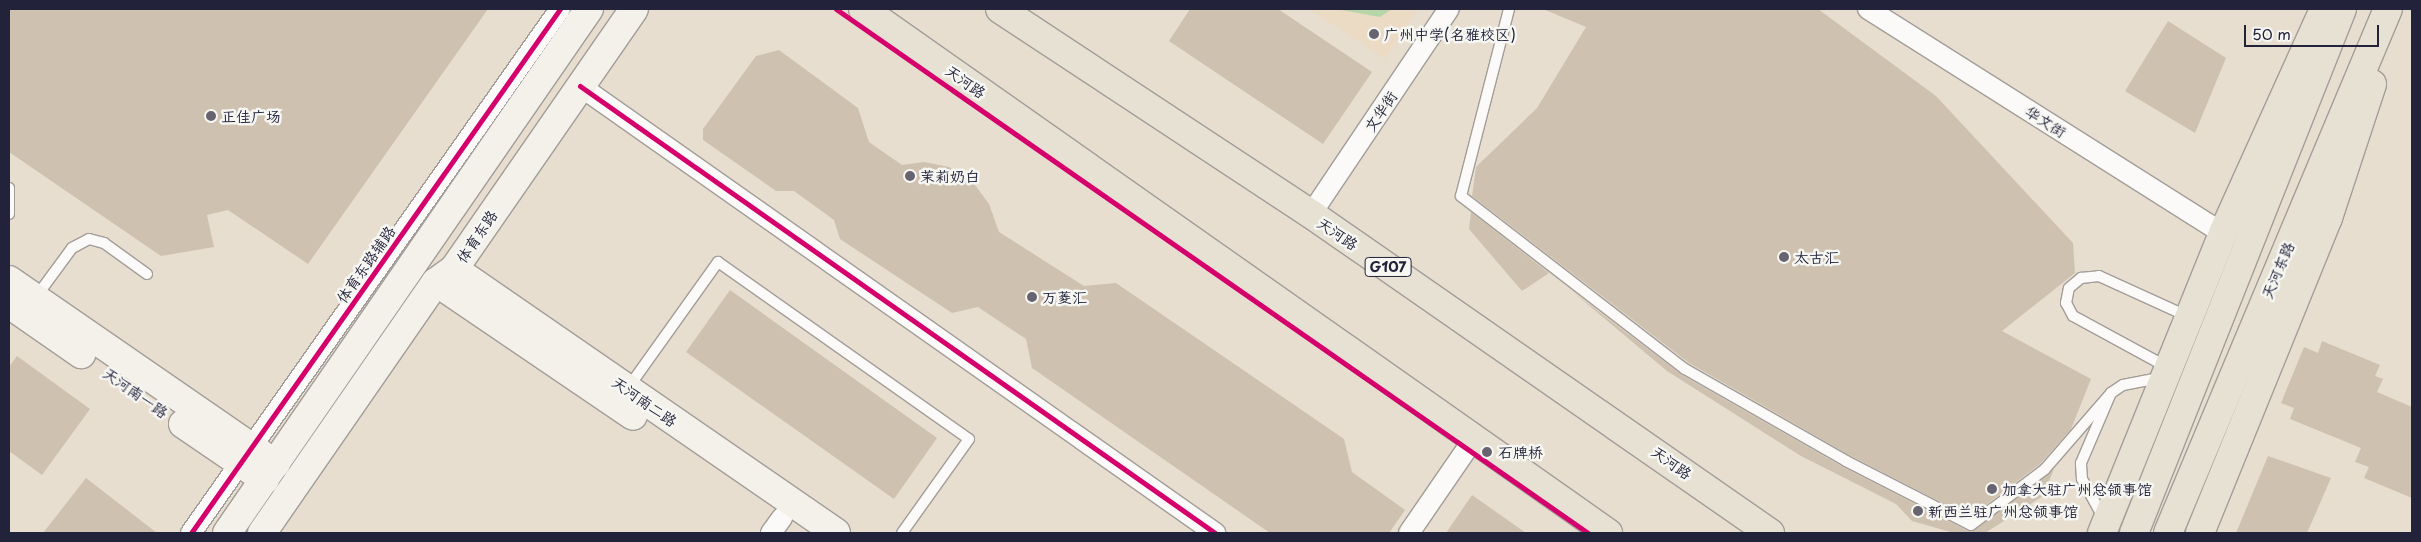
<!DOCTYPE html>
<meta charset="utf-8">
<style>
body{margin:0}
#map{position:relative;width:2421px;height:542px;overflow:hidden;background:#e7ded0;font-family:"Playpen Sans","LXGW WenKai TC",sans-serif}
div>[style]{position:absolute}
.built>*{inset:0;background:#ebdac4}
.green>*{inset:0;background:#b6d6a9}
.building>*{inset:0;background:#cfc1b0}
.roads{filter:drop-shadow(1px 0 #a29d98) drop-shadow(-1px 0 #a29d98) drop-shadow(0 1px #a29d98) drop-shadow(0 -1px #a29d98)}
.lane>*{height:10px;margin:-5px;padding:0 5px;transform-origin:5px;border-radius:5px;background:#fbfaf8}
.street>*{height:20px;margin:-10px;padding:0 10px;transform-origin:10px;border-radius:10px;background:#fbfaf8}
.secondary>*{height:28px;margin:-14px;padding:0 14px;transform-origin:14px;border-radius:14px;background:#f4f0ea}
.highway>*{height:28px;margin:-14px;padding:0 14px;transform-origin:14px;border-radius:14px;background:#e7e1d4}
.cycleway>*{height:5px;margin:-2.5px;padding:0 2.5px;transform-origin:2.5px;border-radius:2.5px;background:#d6006c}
.dots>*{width:14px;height:14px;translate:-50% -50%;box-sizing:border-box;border:2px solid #f6f6f2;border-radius:50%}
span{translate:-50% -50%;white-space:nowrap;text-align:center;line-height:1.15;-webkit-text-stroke:5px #f6f6f2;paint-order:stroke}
.shield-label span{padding:1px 4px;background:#f6f6f2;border:1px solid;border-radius:4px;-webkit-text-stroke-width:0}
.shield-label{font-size:14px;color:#22223b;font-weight:700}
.poi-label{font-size:15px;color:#22223b}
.left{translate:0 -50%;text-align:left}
.street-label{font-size:15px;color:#22223b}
.frame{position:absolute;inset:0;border:10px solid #22223b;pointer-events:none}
.scale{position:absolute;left:2244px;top:25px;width:135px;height:22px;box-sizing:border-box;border:2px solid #22223b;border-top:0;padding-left:6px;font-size:15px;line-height:18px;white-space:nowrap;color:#22223b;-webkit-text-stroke:4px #f6f6f2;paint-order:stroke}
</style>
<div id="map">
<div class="built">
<i style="clip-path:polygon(1309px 9px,1418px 9px,1385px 59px)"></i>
</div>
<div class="green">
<i style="clip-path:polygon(1336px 9px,1392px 9px,1380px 17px)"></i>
</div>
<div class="building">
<i style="clip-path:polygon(9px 9px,488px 9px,308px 264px,228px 210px,207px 215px,214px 247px,161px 256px,9px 152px)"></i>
<i style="clip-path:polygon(1190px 9px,1278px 9px,1372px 72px,1323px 144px,1169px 41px)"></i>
<i style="clip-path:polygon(1543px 9px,1818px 9px,1936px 96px,2073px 243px,2075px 273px,2002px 331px,2091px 379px,2071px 429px,2040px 464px,1970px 517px,1849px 455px,1689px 363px,1472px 196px,1476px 167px,1537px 108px,1586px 27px)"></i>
<i style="clip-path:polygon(2168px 21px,2226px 58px,2195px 133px,2125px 91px)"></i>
<i style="clip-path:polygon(779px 50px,858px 108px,869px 142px,902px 165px,924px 162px,949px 167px,972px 181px,989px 204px,999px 232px,1084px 286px,1116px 283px,1344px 439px,1352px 472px,1405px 510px,1389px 533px,1270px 533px,1032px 368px,1026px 339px,978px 307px,952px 313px,840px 239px,834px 220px,794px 191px,776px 191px,703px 140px,703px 129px,756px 56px)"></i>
<i style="clip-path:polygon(1471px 212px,1549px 273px,1522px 291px,1469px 229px)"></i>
<i style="clip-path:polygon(730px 290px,937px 438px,894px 499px,686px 352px)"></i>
<i style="clip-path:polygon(1573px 292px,1682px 375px,1843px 467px,1968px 531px,1975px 530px,2054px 469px,2043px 496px,1985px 533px,1954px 533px,1912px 521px,1896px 504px,1801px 456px,1667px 371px)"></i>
<i style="clip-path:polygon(2322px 341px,2380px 365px,2375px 376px,2383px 379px,2377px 392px,2412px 407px,2412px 498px,2364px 478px,2369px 467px,2355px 462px,2361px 448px,2290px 419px,2294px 408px,2281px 403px,2304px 347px,2318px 353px)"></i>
<i style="clip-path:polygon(17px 356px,90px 409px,42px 475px,9px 451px,9px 367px)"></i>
<i style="clip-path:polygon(2268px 456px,2331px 478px,2307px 533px,2236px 533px)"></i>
<i style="clip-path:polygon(86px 478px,157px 533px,43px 533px)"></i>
<i style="clip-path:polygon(1472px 495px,1526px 533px,1446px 533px)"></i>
</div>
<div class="roads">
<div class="lane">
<i style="left:1509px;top:9px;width:193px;rotate:104.4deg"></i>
<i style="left:1461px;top:196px;width:283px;rotate:37.7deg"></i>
<i style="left:1685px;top:369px;width:185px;rotate:29.7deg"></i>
<i style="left:1846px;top:461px;width:140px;rotate:27.1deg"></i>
<i style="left:1971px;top:525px;width:93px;rotate:-37.1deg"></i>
<i style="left:2045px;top:469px;width:101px;rotate:-49deg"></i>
<i style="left:9px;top:188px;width:26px;rotate:90deg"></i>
<i style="left:36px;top:297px;width:61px;rotate:-53.7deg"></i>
<i style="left:72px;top:248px;width:19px;rotate:-28deg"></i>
<i style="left:89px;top:239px;width:16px;rotate:15deg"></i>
<i style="left:104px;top:243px;width:53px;rotate:35.8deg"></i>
<i style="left:2167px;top:367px;width:107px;rotate:-151.5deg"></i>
<i style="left:2073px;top:316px;width:15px;rotate:-118deg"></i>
<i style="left:2066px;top:303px;width:15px;rotate:-79deg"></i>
<i style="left:2069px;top:288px;width:16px;rotate:-40deg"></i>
<i style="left:2081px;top:278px;width:18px;rotate:-6deg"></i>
<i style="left:2099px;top:276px;width:99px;rotate:24.5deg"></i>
<i style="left:628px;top:388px;width:155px;rotate:-54.5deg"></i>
<i style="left:718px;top:262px;width:307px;rotate:35.2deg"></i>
<i style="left:969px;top:439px;width:115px;rotate:125.5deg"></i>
<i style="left:2104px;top:519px;width:46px;rotate:-118.8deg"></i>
<i style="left:2082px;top:479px;width:16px;rotate:-94deg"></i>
<i style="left:2081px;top:463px;width:76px;rotate:-66.8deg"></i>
<i style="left:2111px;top:393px;width:14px;rotate:-34deg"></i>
<i style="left:2123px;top:385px;width:38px;rotate:-11deg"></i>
</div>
<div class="street">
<i style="left:1868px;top:9px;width:420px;rotate:32.3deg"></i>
<i style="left:580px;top:86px;width:777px;rotate:35.14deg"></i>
<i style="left:1311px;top:214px;width:247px;rotate:-56.1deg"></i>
<i style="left:191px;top:533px;width:641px;rotate:-54.85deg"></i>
<i style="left:771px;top:533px;width:19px;rotate:-54deg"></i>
<i style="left:1409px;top:533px;width:113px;rotate:-55.5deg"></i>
</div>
<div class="secondary">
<i style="left:454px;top:269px;width:464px;rotate:34.6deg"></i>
<i style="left:9px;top:280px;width:324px;rotate:34.6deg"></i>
<i style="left:436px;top:282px;width:238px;rotate:34.2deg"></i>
<i style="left:9px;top:304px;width:88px;rotate:34.8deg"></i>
<i style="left:183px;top:424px;width:99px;rotate:34.3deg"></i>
<i style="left:227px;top:533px;width:637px;rotate:-55.36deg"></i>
<i style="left:262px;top:533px;width:305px;rotate:-55.3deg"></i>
<i style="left:436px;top:282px;width:22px;rotate:-36deg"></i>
<i style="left:454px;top:269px;width:316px;rotate:-55.3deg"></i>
</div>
<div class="highway">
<i style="left:863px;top:9px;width:911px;rotate:35.12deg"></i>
<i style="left:1000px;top:9px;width:372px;rotate:33.4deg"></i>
<i style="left:1311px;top:214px;width:559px;rotate:34.8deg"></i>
<i style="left:2102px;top:533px;width:323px;rotate:-68deg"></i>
<i style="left:2223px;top:233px;width:246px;rotate:-65.7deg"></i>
<i style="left:2134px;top:533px;width:564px;rotate:-68.35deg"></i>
<i style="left:2168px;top:533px;width:568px;rotate:-67.23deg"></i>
<i style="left:2200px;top:533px;width:340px;rotate:-67.9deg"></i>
<i style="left:2328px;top:218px;width:141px;rotate:-71.8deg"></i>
</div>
</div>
<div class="cycleway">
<i style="left:836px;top:9px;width:917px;rotate:34.87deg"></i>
<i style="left:580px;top:86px;width:777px;rotate:35.14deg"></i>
<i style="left:191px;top:533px;width:641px;rotate:-54.85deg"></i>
</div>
<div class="dots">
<i style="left:1374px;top:34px;background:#67646f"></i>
<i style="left:211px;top:116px;background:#67646f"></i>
<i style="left:910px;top:176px;background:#67646f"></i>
<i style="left:1784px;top:257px;background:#67646f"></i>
<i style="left:1032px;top:297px;background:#67646f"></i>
<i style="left:1487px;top:452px;background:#67646f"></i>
<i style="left:1992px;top:489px;background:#67646f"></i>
<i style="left:1918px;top:511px;background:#67646f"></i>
</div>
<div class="shield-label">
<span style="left:1388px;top:267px">G107</span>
</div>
<div class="poi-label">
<span class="left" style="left:1384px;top:34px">广州中学(名雅校区)</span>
<span class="left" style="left:221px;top:116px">正佳广场</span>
<span class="left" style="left:920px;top:176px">茉莉奶白</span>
<span class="left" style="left:1794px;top:257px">太古汇</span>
<span class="left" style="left:1042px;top:297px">万菱汇</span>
<span class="left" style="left:1498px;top:452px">石牌桥</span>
<span class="left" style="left:2002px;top:489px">加拿大驻广州总领事馆</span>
<span class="left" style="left:1928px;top:511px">新西兰驻广州总领事馆</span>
</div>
<div class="street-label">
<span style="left:966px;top:81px;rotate:35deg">天河路</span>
<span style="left:1380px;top:111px;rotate:-56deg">文华街</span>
<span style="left:2046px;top:121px;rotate:32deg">华文街</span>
<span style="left:1338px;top:233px;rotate:34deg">天河路</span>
<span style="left:476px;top:236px;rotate:-56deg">体育东路</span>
<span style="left:365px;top:264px;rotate:-55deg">体育东路辅路</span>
<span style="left:2277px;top:270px;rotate:-67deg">天河东路</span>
<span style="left:136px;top:392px;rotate:35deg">天河南一路</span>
<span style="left:645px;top:401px;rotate:35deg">天河南二路</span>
<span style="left:1672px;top:462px;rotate:35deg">天河路</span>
</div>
<div class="frame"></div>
<div class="scale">50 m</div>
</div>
